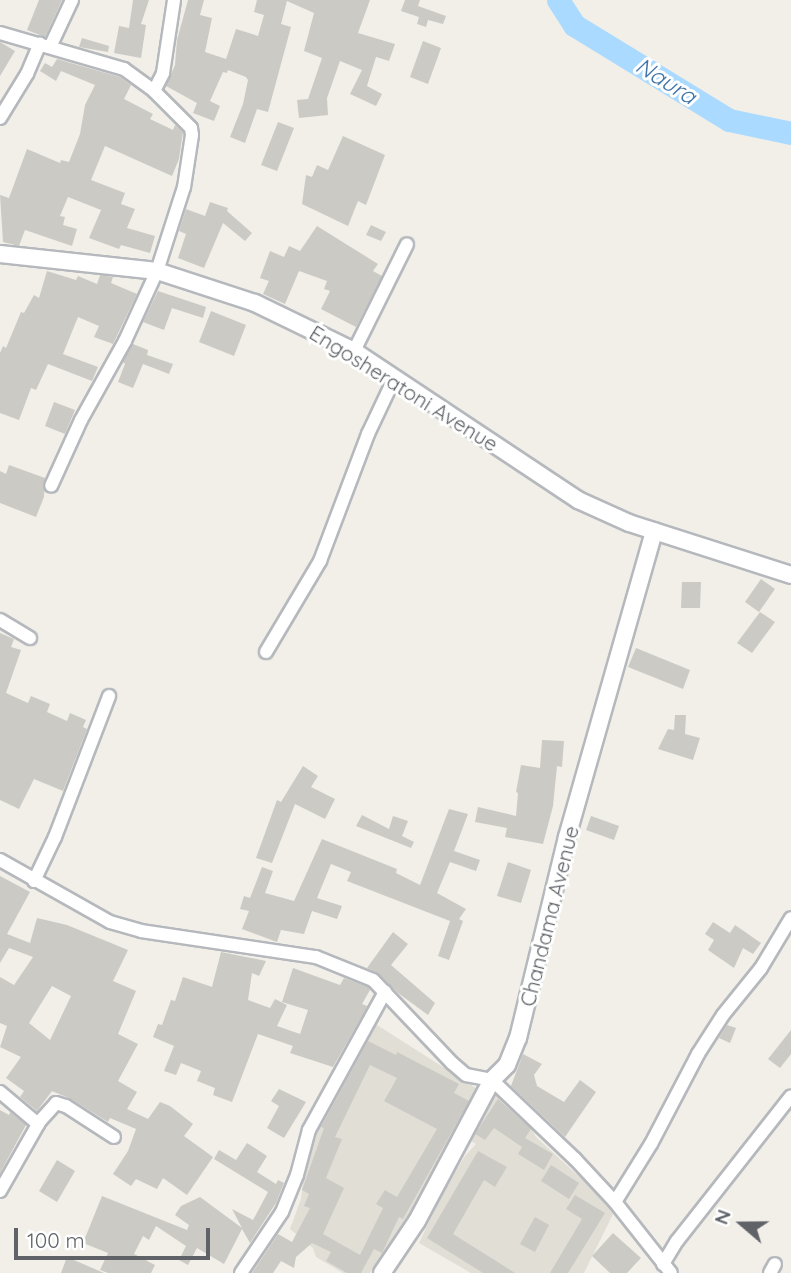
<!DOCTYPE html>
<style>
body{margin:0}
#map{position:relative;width:791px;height:1273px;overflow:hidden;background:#f1efe8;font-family:Quicksand,sans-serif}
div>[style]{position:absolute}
.education>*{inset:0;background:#e1ded6}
.river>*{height:23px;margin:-11.5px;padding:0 11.5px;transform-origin:11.5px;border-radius:11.5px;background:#aadaff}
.building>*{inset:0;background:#cccac5}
.roads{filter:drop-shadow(2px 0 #b5b8bc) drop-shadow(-2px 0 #b5b8bc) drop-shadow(0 2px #b5b8bc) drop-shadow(0 -2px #b5b8bc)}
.minor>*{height:12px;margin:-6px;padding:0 6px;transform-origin:6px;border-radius:6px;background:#fff}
.tertiary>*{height:16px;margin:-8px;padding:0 8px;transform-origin:8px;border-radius:8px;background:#fff}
span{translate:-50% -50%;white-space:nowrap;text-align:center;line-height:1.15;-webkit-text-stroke:6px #fff;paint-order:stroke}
.street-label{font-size:21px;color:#5f6368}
.water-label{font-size:23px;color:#4174aa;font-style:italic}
.north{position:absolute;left:707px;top:1189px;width:70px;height:70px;-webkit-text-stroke:5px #fff;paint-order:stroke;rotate:290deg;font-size:19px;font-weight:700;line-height:28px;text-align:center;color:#5f6368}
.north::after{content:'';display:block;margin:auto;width:24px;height:32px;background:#5f6368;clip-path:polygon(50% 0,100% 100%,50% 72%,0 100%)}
.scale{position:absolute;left:14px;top:1228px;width:196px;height:32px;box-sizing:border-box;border:4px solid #5f6368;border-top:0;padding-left:9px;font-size:21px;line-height:24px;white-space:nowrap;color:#5f6368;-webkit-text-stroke:5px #fff;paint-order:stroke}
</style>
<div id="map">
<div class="education">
<i style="clip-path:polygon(374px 1023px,479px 1090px,434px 1181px,370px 1273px,343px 1273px,316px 1257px,313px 1248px,290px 1229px,301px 1199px,304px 1171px,317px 1121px)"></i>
<i style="clip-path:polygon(498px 1091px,522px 1113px,536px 1137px,598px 1194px,613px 1214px,584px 1273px,471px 1273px,419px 1243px,444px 1190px,465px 1156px,476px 1144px,467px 1138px)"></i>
</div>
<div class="river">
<i style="left:558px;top:0;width:30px;rotate:57deg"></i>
<i style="left:574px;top:25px;width:182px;rotate:31.5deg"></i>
<i style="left:729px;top:120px;width:63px;rotate:11.8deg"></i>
</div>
<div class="building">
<i style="clip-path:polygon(39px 0,62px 0,45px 37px,27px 30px)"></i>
<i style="clip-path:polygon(133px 0,149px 0,141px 24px,146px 25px,141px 58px,114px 53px,119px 26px,129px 28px)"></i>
<i style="clip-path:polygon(188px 0,204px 0,200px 15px,212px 18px,205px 52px,226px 59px,236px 29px,258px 36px,264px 15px,254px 12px,257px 0,370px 0,358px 33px,395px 44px,389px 61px,376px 57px,367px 86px,382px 94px,376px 106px,350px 94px,362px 70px,340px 61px,327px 98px,328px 115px,299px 118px,297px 100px,308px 99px,322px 58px,304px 51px,314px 13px,287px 1px,281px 24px,291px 27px,268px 112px,257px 109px,245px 143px,230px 137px,243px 104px,248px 80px,246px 77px,228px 70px,227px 73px,223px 72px,210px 101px,220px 106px,214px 121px,193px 113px,197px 103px,166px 86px,175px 65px,177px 40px)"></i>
<i style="clip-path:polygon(405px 0,420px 0,418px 6px,446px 16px,443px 24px,428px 20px,426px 27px,417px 24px,419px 17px,401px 11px)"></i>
<i style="clip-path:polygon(82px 38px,109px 46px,108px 52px,79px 47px)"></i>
<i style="clip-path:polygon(423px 41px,441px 48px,428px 84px,410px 77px)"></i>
<i style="clip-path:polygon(0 42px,15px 51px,0 76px)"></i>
<i style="clip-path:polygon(57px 59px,120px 77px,131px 85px,124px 99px,153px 114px,150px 119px,173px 130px,175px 125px,183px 132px,179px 159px,172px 176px,105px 146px,91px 180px,125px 193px,121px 204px,135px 209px,127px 228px,155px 236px,150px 253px,121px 245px,119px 249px,89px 238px,101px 210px,68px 197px,60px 216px,65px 217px,63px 225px,77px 229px,72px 246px,25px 230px,19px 246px,3px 242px,0 195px,9px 198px,27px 149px,60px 163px,61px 160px,69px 162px,80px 134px,85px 105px,95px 85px,61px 71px,56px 81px,40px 71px,45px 63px,52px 67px)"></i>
<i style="clip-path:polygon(278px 122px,294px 128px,277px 171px,261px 165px)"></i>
<i style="clip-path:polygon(343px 136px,385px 155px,366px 205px,358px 201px,348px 226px,302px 204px,306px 175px,312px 177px,317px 165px,328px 170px)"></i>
<i style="clip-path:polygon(210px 202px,228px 208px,227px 211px,252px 233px,245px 241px,223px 223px,204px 268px,178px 258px,186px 234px,179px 231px,186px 209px,205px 216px)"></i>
<i style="clip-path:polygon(371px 225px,386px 232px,381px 241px,366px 235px)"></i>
<i style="clip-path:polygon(317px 226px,378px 264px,373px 271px,382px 276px,356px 327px,321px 309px,330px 291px,324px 289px,327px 281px,299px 271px,285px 304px,263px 294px,269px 281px,260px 278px,270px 251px,284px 257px,289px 246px,300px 251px)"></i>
<i style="clip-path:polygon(47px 271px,76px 280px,78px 276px,97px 284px,100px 275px,113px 277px,111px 283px,137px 294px,113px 344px,94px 337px,99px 326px,78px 317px,63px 354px,98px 367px,92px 381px,48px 364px,36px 390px,31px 388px,19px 420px,0 413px,0 353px,3px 346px,6px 348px,21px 312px,24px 313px,34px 295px,39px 298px)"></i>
<i style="clip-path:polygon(158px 291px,206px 307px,203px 318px,172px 308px,164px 330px,143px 322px)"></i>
<i style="clip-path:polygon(211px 311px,246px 325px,234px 356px,199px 342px)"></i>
<i style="clip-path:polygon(133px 344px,148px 350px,147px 355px,173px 364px,169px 374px,143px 364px,133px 388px,118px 382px,125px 364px,123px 362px)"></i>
<i style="clip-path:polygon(54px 402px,75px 410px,65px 434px,45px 426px)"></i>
<i style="clip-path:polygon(9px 465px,45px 478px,44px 497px,36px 517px,0 503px,0 471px,6px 474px)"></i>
<i style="clip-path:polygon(761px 579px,775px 589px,759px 612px,745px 602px)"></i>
<i style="clip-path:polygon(682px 582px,701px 582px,700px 608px,681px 608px)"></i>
<i style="clip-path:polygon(760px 612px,775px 622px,752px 653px,737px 643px)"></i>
<i style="clip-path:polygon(0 633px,14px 639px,11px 647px,21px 650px,6px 693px,28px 703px,31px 696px,50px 704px,47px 712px,67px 721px,70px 713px,86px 720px,83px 727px,87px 729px,63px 791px,34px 779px,19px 809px,0 800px)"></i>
<i style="clip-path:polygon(636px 648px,690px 670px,683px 689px,628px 667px)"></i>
<i style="clip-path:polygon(675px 715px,686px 715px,685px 734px,700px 738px,693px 760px,658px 749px,668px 729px,674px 730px)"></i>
<i style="clip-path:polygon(542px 740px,564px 741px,562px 767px,557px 766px,553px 806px,543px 844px,505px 837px,507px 828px,475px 822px,478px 807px,516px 816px,518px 793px,516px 792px,521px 765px,540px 768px)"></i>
<i style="clip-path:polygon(303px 766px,318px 776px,311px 787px,335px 799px,325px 819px,295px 804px,272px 863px,256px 858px,277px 800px,281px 802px)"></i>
<i style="clip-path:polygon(449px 809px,468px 814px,454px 851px,480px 860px,476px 871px,450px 862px,437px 893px,466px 909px,459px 919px,463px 921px,449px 960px,438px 956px,450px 921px,347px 881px,351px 872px,331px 864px,317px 898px,342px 906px,337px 919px,312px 911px,304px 934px,281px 930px,277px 942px,242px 929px,249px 911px,240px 909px,244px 896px,250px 898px,262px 867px,273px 871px,265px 893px,294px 901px,322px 839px,397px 869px,396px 873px,420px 885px)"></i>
<i style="clip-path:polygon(362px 815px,389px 829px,393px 816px,408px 821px,402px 836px,414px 842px,411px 848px,356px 826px)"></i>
<i style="clip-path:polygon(591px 816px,619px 826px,614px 840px,586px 830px)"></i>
<i style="clip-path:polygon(508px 862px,531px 870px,521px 903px,497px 896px)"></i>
<i style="clip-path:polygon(evenodd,0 876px,30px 892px,7px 934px,30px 943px,37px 918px,67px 925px,128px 950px,113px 981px,136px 991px,118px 1034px,138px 1044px,118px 1081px,137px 1092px,127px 1109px,148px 1119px,160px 1102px,170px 1106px,193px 1124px,184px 1136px,213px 1157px,187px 1195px,163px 1178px,157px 1189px,136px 1179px,131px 1186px,113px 1174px,128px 1151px,136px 1129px,110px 1118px,108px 1122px,71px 1099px,52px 1091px,37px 1111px,20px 1097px,24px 1091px,6px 1078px,21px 1057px,0 1047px,7px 1026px,0 1023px,0 977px,14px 985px,33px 957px,9px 948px,0 963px,0 876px,52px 986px,71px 996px,50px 1040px,29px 1023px,52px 986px)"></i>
<i style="clip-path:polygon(713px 922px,730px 933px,735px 925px,761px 943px,753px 954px,743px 948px,734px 968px,708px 950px,714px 940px,705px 934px)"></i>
<i style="clip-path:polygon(393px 932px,408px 944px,391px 965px,435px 1003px,428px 1015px,398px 993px,379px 974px,367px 968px)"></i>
<i style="clip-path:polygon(221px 952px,266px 961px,259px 976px,252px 973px,248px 1000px,270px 1008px,275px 999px,287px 1005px,277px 1026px,300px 1034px,308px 1010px,282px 1002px,293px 968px,340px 985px,344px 978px,368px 987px,370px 990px,362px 1004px,367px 1006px,366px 1009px,333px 1067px,290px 1053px,293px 1046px,258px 1034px,232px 1102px,213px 1095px,215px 1088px,197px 1081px,201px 1071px,181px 1063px,176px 1075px,164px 1071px,174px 1046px,153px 1037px,158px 1024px,162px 1025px,171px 1000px,175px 1001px,183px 977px,212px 987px)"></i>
<i style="clip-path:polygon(727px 1025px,736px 1028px,730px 1043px,719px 1038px)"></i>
<i style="clip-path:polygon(791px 1030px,791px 1054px,780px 1068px,768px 1059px)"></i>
<i style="clip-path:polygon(evenodd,368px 1041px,396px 1055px,397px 1052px,459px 1084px,454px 1093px,469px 1101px,403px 1219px,399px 1217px,382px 1253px,374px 1249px,361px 1273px,347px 1273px,326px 1261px,331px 1252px,312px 1243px,296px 1257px,294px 1268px,281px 1261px,273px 1273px,252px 1273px,278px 1234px,292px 1242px,310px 1208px,304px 1206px,309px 1194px,302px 1190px,324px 1128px,321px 1127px,368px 1041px,370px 1065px,397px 1078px,384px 1101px,437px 1129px,397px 1197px,385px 1190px,376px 1204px,383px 1208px,360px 1255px,323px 1234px,344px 1188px,326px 1178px,342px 1139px,335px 1137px,370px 1065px)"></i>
<i style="clip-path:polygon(523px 1054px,542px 1064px,534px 1075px,537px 1086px,564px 1102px,580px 1080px,596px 1092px,565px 1137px,511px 1086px)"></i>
<i style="clip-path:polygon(279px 1089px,306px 1102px,284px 1138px,267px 1128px,279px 1106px,271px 1101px)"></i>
<i style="clip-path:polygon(498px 1099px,531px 1129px,525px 1138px,553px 1154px,544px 1170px,518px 1154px,522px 1147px,494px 1128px,485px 1140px,475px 1134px)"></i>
<i style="clip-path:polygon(0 1110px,9px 1115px,10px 1112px,26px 1125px,0 1173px)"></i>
<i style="clip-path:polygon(247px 1143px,267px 1156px,257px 1172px,276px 1184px,278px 1180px,284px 1183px,276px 1203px,250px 1243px,242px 1229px,224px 1264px,197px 1248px,188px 1265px,179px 1260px,186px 1246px,156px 1226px,149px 1240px,143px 1236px,134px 1254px,155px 1265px,151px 1273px,108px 1273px,100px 1270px,108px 1253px,83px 1243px,102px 1196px,187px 1230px,189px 1225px,175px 1215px,181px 1206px,200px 1197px,242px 1228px,232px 1209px,253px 1220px,268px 1192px,214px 1159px,219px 1150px,236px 1160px)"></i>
<i style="clip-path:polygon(478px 1151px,507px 1167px,495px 1187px,484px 1180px,453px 1234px,515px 1273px,483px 1273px,427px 1238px)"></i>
<i style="clip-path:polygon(57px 1160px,75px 1171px,57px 1202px,39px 1191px)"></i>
<i style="clip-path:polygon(551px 1165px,579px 1183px,569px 1199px,541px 1181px)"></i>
<i style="clip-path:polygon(575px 1195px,605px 1213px,568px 1273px,550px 1273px,582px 1219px,566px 1209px)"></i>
<i style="clip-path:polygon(535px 1217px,549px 1225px,535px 1252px,520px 1244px)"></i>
<i style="clip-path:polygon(613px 1233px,641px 1258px,627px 1273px,610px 1273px,592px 1256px)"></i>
<i style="clip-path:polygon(67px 1257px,104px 1273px,61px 1273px)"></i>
</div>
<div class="roads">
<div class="minor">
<i style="left:0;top:33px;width:129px;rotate:16.2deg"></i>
<i style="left:124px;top:69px;width:37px;rotate:36deg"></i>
<i style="left:154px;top:91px;width:52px;rotate:45deg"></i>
<i style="left:191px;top:128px;width:7px;rotate:82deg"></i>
<i style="left:192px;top:135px;width:53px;rotate:98.7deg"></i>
<i style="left:184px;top:187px;width:88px;rotate:107.8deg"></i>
<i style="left:157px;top:271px;width:77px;rotate:114.6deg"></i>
<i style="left:125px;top:341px;width:90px;rotate:119.1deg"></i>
<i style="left:81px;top:420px;width:72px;rotate:114.4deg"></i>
<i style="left:50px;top:47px;width:52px;rotate:-64.9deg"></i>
<i style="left:154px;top:91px;width:20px;rotate:-63deg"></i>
<i style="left:163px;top:73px;width:74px;rotate:-81.4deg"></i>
<i style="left:0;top:118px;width:52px;rotate:-58.5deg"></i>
<i style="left:27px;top:74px;width:33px;rotate:-67deg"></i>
<i style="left:354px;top:351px;width:119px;rotate:-63.6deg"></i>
<i style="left:0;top:620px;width:35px;rotate:31deg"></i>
<i style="left:266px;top:652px;width:106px;rotate:-59.3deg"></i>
<i style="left:320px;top:561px;width:136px;rotate:-69.3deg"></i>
<i style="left:368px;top:434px;width:63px;rotate:-64.7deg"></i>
<i style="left:0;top:860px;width:126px;rotate:29.4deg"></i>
<i style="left:110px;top:922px;width:32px;rotate:16deg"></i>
<i style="left:141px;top:931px;width:177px;rotate:8.5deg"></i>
<i style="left:316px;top:957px;width:61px;rotate:22deg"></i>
<i style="left:373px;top:980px;width:115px;rotate:46.4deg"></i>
<i style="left:452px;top:1063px;width:18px;rotate:41deg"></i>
<i style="left:466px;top:1075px;width:26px;rotate:11deg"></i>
<i style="left:492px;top:1080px;width:115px;rotate:43.6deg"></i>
<i style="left:575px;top:1159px;width:59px;rotate:47.1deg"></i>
<i style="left:615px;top:1202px;width:90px;rotate:51.7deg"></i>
<i style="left:34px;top:881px;width:49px;rotate:-64.5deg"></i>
<i style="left:55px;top:837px;width:151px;rotate:-69deg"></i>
<i style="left:0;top:1092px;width:50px;rotate:40.1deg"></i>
<i style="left:0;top:1191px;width:81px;rotate:-60.3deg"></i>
<i style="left:40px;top:1121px;width:24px;rotate:-48deg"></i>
<i style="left:56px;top:1103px;width:10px;rotate:17deg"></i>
<i style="left:66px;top:1106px;width:57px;rotate:32.9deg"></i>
<i style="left:615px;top:1202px;width:68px;rotate:-58.2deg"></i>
<i style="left:651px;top:1144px;width:102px;rotate:-62.4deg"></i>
<i style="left:698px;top:1054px;width:46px;rotate:-57.3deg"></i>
<i style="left:723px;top:1015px;width:60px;rotate:-51deg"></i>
<i style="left:761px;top:968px;width:58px;rotate:-59deg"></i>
<i style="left:663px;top:1264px;width:27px;rotate:-59deg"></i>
<i style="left:677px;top:1241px;width:184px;rotate:-51.8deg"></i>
<i style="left:241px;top:1273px;width:73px;rotate:-56.1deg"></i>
<i style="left:282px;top:1212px;width:40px;rotate:-68deg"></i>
<i style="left:297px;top:1175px;width:47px;rotate:-75.1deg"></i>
<i style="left:309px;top:1130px;width:158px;rotate:-61.2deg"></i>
<i style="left:770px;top:1273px;width:10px;rotate:-61deg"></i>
</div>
<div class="tertiary">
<i style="left:0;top:254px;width:158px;rotate:6.2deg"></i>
<i style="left:157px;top:271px;width:103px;rotate:18.1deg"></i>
<i style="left:255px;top:303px;width:110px;rotate:25.9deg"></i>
<i style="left:354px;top:351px;width:269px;rotate:33.6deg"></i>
<i style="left:578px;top:500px;width:56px;rotate:24.3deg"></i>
<i style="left:629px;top:523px;width:170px;rotate:17.8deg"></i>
<i style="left:382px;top:1273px;width:63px;rotate:-56.1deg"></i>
<i style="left:417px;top:1221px;width:160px;rotate:-62deg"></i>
<i style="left:492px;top:1080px;width:21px;rotate:-45deg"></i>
<i style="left:507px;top:1065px;width:29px;rotate:-68deg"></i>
<i style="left:518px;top:1038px;width:207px;rotate:-76.3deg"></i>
<i style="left:567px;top:837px;width:318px;rotate:-74.1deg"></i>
</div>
</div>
<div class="street-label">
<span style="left:404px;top:388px;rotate:32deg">Engosheratoni Avenue</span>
<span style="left:549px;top:916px;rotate:-76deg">Chandama Avenue</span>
</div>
<div class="water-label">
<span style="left:666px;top:81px;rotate:32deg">Naura</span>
</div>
<div class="north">N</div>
<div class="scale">100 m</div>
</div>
